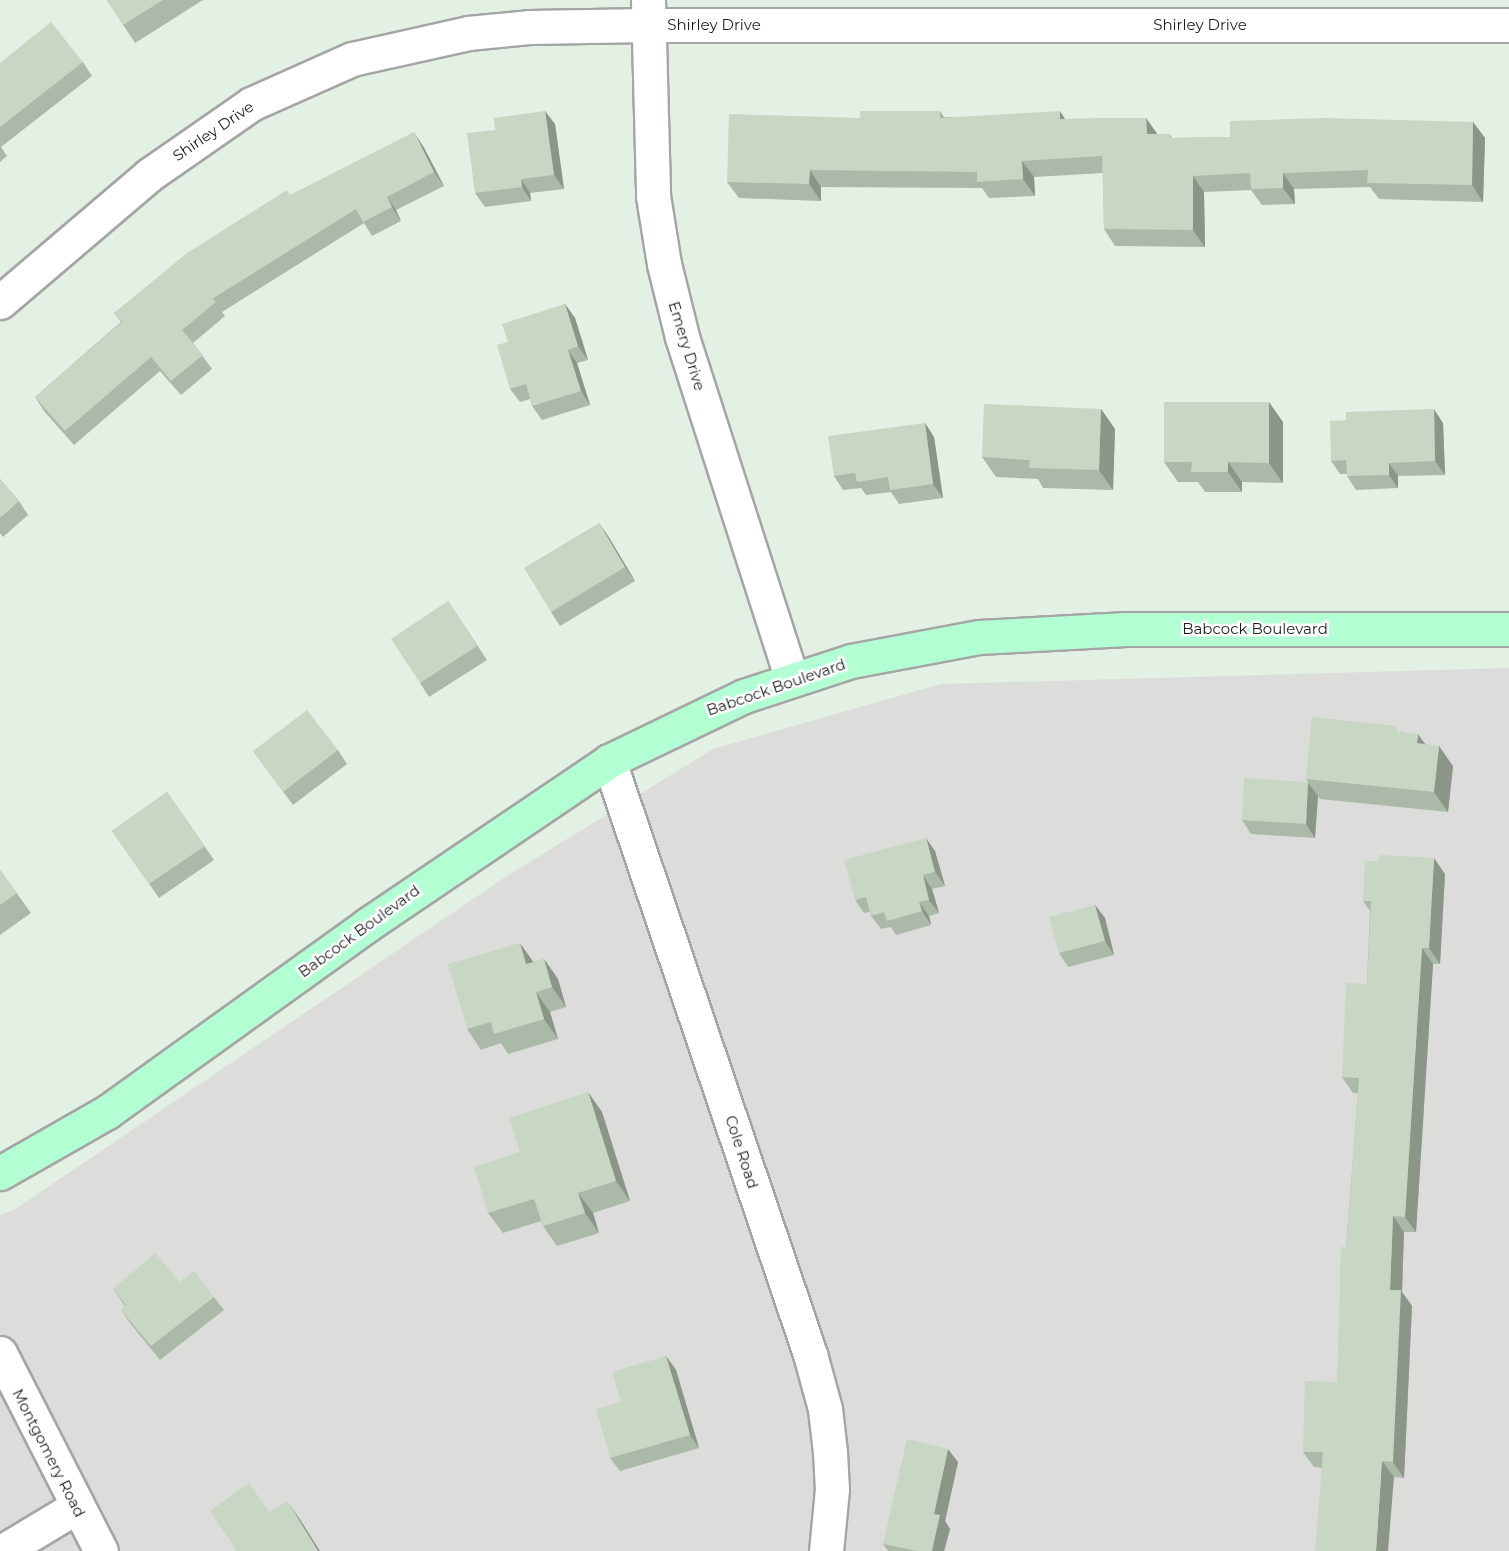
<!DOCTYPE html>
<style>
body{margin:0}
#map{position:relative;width:1509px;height:1551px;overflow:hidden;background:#e3f0e4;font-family:Montserrat,sans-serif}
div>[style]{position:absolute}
.residential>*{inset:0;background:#dcdcdb}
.roads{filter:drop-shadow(2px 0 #a5a5a5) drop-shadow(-2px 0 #a5a5a5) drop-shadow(0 2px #a5a5a5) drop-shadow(0 -2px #a5a5a5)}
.street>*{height:33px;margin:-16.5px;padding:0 16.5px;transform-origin:16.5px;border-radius:16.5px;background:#fff}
.secondary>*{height:33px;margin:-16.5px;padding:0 16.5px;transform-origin:16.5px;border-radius:16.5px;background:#b3ffd4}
.wall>*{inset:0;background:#abb9a8}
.shaded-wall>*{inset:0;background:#8b9688}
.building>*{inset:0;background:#c7d7c3}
span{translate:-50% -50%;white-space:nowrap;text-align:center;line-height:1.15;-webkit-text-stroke:5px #fff;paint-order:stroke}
.street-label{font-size:15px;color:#1e1e1e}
</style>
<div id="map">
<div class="residential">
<i style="clip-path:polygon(1509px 668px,1509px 1551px,0 1551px,0 1215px,14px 1210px,507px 876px,713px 749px,941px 684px)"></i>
</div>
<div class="roads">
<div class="street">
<i style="left:648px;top:0;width:196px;rotate:88.5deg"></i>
<i style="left:653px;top:196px;width:69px;rotate:80.8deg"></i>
<i style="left:664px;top:264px;width:75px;rotate:76.1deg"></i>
<i style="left:682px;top:337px;width:360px;rotate:72.2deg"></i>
<i style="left:0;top:302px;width:196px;rotate:-40.4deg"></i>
<i style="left:149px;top:175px;width:124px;rotate:-34.8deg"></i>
<i style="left:251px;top:104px;width:111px;rotate:-24deg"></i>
<i style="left:352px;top:59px;width:119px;rotate:-12.6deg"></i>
<i style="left:468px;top:33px;width:61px;rotate:-5.6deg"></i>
<i style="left:529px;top:27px;width:119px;rotate:-1deg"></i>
<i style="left:648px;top:25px;width:861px"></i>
<i style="left:609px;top:761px;width:626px;rotate:71.28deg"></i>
<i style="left:810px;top:1354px;width:57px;rotate:74.7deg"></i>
<i style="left:825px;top:1409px;width:43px;rotate:83.4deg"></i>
<i style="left:830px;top:1452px;width:37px;rotate:87deg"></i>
<i style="left:832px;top:1489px;width:62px;rotate:95.5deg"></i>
<i style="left:0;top:1353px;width:222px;rotate:63deg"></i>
<i style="left:3px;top:1551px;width:85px;rotate:-31.1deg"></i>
</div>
<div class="secondary">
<i style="left:0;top:1173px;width:123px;rotate:-29.7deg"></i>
<i style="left:107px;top:1112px;width:320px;rotate:-35.7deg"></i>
<i style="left:367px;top:925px;width:292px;rotate:-34.1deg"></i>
<i style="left:609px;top:761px;width:150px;rotate:-25.7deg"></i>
<i style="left:744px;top:696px;width:113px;rotate:-18.1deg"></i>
<i style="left:851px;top:661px;width:130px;rotate:-10.6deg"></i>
<i style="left:979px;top:637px;width:147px;rotate:-3.1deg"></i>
<i style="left:1126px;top:629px;width:383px"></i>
</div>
</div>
<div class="wall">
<i style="clip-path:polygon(107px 0,203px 0,135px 43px)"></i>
<i style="clip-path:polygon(83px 62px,92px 76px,1px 147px,7px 156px,0 162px,0 63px)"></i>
<i style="clip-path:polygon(940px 111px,944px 117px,1065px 119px,1146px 118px,1157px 134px,1170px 134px,1172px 138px,1230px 137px,1473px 122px,1485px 138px,1483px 202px,1379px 199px,1370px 187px,1294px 189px,1295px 204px,1262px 205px,1251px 190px,1204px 192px,1205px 247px,1115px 246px,1104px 229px,1103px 173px,1034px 177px,1035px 196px,989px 198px,982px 188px,821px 187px,821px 201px,739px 198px,727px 182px,860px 118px)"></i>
<i style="clip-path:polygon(555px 124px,564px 189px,530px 193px,531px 201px,485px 207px,475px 193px)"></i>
<i style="clip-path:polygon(423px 146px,444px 186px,396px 210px,401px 221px,372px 236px,364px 223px,222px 312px,225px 316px,193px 343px,212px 369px,181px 395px,160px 371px,74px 445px,44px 411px,35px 397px,121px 322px,114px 313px,290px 195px)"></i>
<i style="clip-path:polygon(565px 304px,575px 318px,588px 360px,577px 363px,590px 405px,542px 420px,532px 406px,530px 399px,520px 402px,510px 389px,508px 342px)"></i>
<i style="clip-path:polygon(1101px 409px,1115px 429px,1113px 490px,1043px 488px,1038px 479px,996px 477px,982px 457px)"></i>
<i style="clip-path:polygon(1283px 422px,1283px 483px,1242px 482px,1242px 492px,1205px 492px,1198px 482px,1178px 482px,1164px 462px)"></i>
<i style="clip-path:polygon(925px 423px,934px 437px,943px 498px,899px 504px,891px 492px,866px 495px,861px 488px,843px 490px,834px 476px)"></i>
<i style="clip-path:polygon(1443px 423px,1445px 475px,1398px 476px,1398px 488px,1356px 490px,1347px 476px,1347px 474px,1340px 474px,1331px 461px)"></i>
<i style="clip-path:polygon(0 479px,19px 501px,28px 515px,3px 537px,0 533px)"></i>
<i style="clip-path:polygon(599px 523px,608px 536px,635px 581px,560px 626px,551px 612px)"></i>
<i style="clip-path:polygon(448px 601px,487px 660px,429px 697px,420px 683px)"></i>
<i style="clip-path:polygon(1401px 732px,1426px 744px,1453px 766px,1448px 812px,1320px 799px,1318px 796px,1315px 838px,1251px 834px,1242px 820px,1308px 782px,1306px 779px)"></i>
<i style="clip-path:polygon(338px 750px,347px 764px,293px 805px,253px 751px)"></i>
<i style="clip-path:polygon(167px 792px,214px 860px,159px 898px,112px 831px)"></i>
<i style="clip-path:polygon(935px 851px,945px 886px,932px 889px,939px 913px,929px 916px,931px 925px,896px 935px,891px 927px,881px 929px,871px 916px,870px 912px,864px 913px,855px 900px)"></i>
<i style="clip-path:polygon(0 870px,31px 913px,0 935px)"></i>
<i style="clip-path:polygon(1445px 874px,1440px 964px,1433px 964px,1416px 1232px,1404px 1232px,1402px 1292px,1412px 1306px,1404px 1478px,1394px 1477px,1314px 1467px,1303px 1452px,1337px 1382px,1346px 1247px,1358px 1093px,1353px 1093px,1342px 1077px,1367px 984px,1370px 911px,1363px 901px)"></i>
<i style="clip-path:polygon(1095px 905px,1105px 918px,1114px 955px,1068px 967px,1059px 953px)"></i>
<i style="clip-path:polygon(520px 943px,533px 962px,544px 959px,558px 979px,566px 1007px,550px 1012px,558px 1039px,508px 1054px,501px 1043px,481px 1050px,467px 1029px)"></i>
<i style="clip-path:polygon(602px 1112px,630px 1201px,593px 1213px,599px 1233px,557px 1246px,543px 1226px,541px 1221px,503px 1233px,488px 1213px,520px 1152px)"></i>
<i style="clip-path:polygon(180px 1282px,214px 1297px,224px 1310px,160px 1360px,130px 1323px,121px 1310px,125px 1306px,113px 1289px)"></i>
<i style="clip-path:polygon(666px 1356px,676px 1370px,699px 1448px,620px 1471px,610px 1458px,621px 1402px)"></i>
<i style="clip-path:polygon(958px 1462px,945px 1521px,950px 1529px,944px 1551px,888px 1551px,883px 1544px)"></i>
</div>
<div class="shaded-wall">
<i style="clip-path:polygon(545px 111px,555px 124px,564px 189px,554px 175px)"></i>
<i style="clip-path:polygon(1060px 111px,1071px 128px,1060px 119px)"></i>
<i style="clip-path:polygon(1146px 118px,1158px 135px,1147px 134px)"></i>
<i style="clip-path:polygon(1473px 122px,1485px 138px,1483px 202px,1472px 185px)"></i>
<i style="clip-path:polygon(414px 132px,423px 146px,444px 186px,434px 172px)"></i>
<i style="clip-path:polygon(1022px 161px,1034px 177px,1035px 196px,1023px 179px)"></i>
<i style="clip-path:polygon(810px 170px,821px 187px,821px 201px,809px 184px)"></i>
<i style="clip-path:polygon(1283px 173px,1294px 189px,1295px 204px,1283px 188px)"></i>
<i style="clip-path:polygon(1193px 176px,1204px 192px,1205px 247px,1193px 230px)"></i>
<i style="clip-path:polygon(521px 179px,530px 193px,531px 201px,522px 187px)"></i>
<i style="clip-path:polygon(387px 197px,396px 210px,401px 221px,392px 207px)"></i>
<i style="clip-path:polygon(565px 304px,575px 318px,588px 360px,578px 346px)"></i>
<i style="clip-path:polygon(568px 350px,577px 363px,590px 405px,581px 391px)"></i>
<i style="clip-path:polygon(1269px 402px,1283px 422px,1283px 483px,1269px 463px)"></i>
<i style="clip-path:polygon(1101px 409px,1115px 429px,1113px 490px,1099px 470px)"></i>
<i style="clip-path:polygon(1434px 409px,1443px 423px,1445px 475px,1435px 461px)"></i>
<i style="clip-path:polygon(925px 423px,934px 437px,943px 498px,933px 484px)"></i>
<i style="clip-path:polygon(1228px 462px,1242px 482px,1242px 492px,1228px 472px)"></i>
<i style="clip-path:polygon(1389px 463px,1398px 476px,1398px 488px,1389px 475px)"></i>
<i style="clip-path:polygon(599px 523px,608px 536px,635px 581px,625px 567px)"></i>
<i style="clip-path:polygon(1418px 734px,1432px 754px,1417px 743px)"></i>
<i style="clip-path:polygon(1439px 746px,1453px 766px,1448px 812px,1434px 792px)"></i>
<i style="clip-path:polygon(1308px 783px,1318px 796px,1315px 838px,1306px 824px)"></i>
<i style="clip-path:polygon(926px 838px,935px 851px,945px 886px,935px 872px)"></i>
<i style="clip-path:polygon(1434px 858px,1445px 874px,1440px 964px,1429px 948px)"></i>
<i style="clip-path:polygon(923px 875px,932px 889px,939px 913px,929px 900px)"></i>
<i style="clip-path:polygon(919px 902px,929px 916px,931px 925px,922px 911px)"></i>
<i style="clip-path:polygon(1095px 905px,1105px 918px,1114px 955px,1105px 941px)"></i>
<i style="clip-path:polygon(520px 943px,534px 963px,526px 964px)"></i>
<i style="clip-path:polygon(1422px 948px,1433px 964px,1416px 1232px,1405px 1217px)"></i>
<i style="clip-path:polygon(544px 959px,558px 979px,566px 1007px,552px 987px)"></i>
<i style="clip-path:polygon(536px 992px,550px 1012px,558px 1039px,544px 1019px)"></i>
<i style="clip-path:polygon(588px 1092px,602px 1112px,630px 1201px,616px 1181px)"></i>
<i style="clip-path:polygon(578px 1193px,593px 1213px,599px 1233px,585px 1213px)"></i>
<i style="clip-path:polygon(1393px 1216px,1404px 1232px,1402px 1292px,1412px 1306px,1404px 1478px,1393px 1462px,1390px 1290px)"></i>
<i style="clip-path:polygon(666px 1356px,676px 1370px,699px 1448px,690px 1435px)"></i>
<i style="clip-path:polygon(948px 1449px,958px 1462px,945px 1521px,950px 1529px,944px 1551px,932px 1551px,934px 1514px)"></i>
<i style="clip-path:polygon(1382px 1461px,1394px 1477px,1388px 1551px,1376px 1551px)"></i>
<i style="clip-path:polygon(287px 1501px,301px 1521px,320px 1551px,318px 1551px)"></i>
</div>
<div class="building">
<i style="clip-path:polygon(107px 0,163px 0,123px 25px)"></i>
<i style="clip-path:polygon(51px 22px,83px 62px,0 127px,0 63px)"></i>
<i style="clip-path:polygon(545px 111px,554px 175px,521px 179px,522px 187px,475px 193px,467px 133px,495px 130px,494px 118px)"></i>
<i style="clip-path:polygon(860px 111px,940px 111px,940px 118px,1060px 111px,1060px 119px,1146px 118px,1147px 134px,1170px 134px,1170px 138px,1230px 137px,1230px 121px,1325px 118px,1473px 122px,1472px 185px,1367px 183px,1368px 170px,1283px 173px,1283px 188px,1251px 189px,1250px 173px,1193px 176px,1193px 230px,1104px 229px,1102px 156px,1022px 161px,1023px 179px,977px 182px,977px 172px,810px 170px,809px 184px,727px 182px,729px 114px,860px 118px)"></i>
<i style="clip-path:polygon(414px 132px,434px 172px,387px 197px,392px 207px,363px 222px,356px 209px,212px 299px,216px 302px,182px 330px,203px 355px,171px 381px,151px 357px,65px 431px,35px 397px,122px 322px,114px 313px,187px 253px,287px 190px,290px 195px)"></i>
<i style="clip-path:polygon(565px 304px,578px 346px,568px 350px,581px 391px,532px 406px,526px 384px,510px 389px,497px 345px,508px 342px,502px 324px)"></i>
<i style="clip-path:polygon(1164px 402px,1269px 402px,1269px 463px,1228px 462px,1228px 472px,1191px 472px,1192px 462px,1164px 462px)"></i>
<i style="clip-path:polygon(984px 404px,1101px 409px,1099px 470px,1029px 468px,1030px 460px,982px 457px)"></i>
<i style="clip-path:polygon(1434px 409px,1435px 461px,1389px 463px,1389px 475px,1347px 476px,1346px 460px,1331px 461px,1330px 421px,1346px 420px,1346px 412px)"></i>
<i style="clip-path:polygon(925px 423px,933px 484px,890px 490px,888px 477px,857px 482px,855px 473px,834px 476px,828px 436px)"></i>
<i style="clip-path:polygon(0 479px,19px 501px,0 518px)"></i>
<i style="clip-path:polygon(599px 523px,625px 567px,551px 612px,524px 568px)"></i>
<i style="clip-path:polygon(448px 601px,477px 646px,420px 683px,391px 639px)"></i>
<i style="clip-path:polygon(307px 710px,338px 750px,283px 792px,253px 751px)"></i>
<i style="clip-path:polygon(1312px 717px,1397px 726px,1397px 732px,1418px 734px,1417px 743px,1439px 746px,1434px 792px,1306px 779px)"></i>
<i style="clip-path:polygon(1244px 778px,1308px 782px,1306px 824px,1242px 820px)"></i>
<i style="clip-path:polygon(167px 792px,205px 846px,149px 884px,112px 831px)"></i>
<i style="clip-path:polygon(926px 838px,935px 872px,923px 875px,929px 900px,919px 902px,922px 911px,887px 921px,884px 912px,871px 916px,866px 897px,855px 900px,844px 860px)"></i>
<i style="clip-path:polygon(1380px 855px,1434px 858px,1429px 948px,1422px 948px,1405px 1217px,1393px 1216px,1390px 1290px,1401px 1290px,1393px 1462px,1382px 1461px,1376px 1551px,1315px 1551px,1323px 1452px,1303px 1452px,1305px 1381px,1337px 1382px,1341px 1247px,1346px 1247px,1359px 1078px,1342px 1077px,1346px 983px,1367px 984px,1371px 901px,1363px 901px,1365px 861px,1379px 861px)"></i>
<i style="clip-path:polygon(0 870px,17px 893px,0 905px)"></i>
<i style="clip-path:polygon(1095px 905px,1105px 941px,1059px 953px,1049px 917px)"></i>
<i style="clip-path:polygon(520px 943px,526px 964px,544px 959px,552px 987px,536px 992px,544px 1019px,494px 1034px,491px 1022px,467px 1029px,448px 964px)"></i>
<i style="clip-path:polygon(588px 1092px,616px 1181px,578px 1193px,585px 1213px,543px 1226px,534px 1199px,488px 1213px,474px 1167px,520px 1152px,509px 1118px)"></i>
<i style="clip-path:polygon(155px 1253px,180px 1282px,194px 1271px,214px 1297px,151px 1346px,121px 1310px,126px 1305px,113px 1289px)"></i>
<i style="clip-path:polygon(666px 1356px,690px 1435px,610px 1458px,596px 1409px,621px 1402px,612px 1372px)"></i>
<i style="clip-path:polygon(907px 1439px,948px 1449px,934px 1514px,940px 1515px,932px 1551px,917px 1551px,883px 1544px)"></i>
<i style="clip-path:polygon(249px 1483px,269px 1512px,287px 1501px,318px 1551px,237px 1551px,210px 1511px)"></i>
</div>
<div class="street-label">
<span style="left:714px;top:25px">Shirley Drive</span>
<span style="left:1200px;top:25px">Shirley Drive</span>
<span style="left:213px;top:131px;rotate:-34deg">Shirley Drive</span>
<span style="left:687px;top:346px;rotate:73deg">Emery Drive</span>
<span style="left:1255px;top:629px">Babcock Boulevard</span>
<span style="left:776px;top:687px;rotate:-19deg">Babcock Boulevard</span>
<span style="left:359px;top:931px;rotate:-36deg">Babcock Boulevard</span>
<span style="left:742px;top:1152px;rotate:72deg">Cole Road</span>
<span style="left:49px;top:1453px;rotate:63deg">Montgomery Road</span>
</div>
</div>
